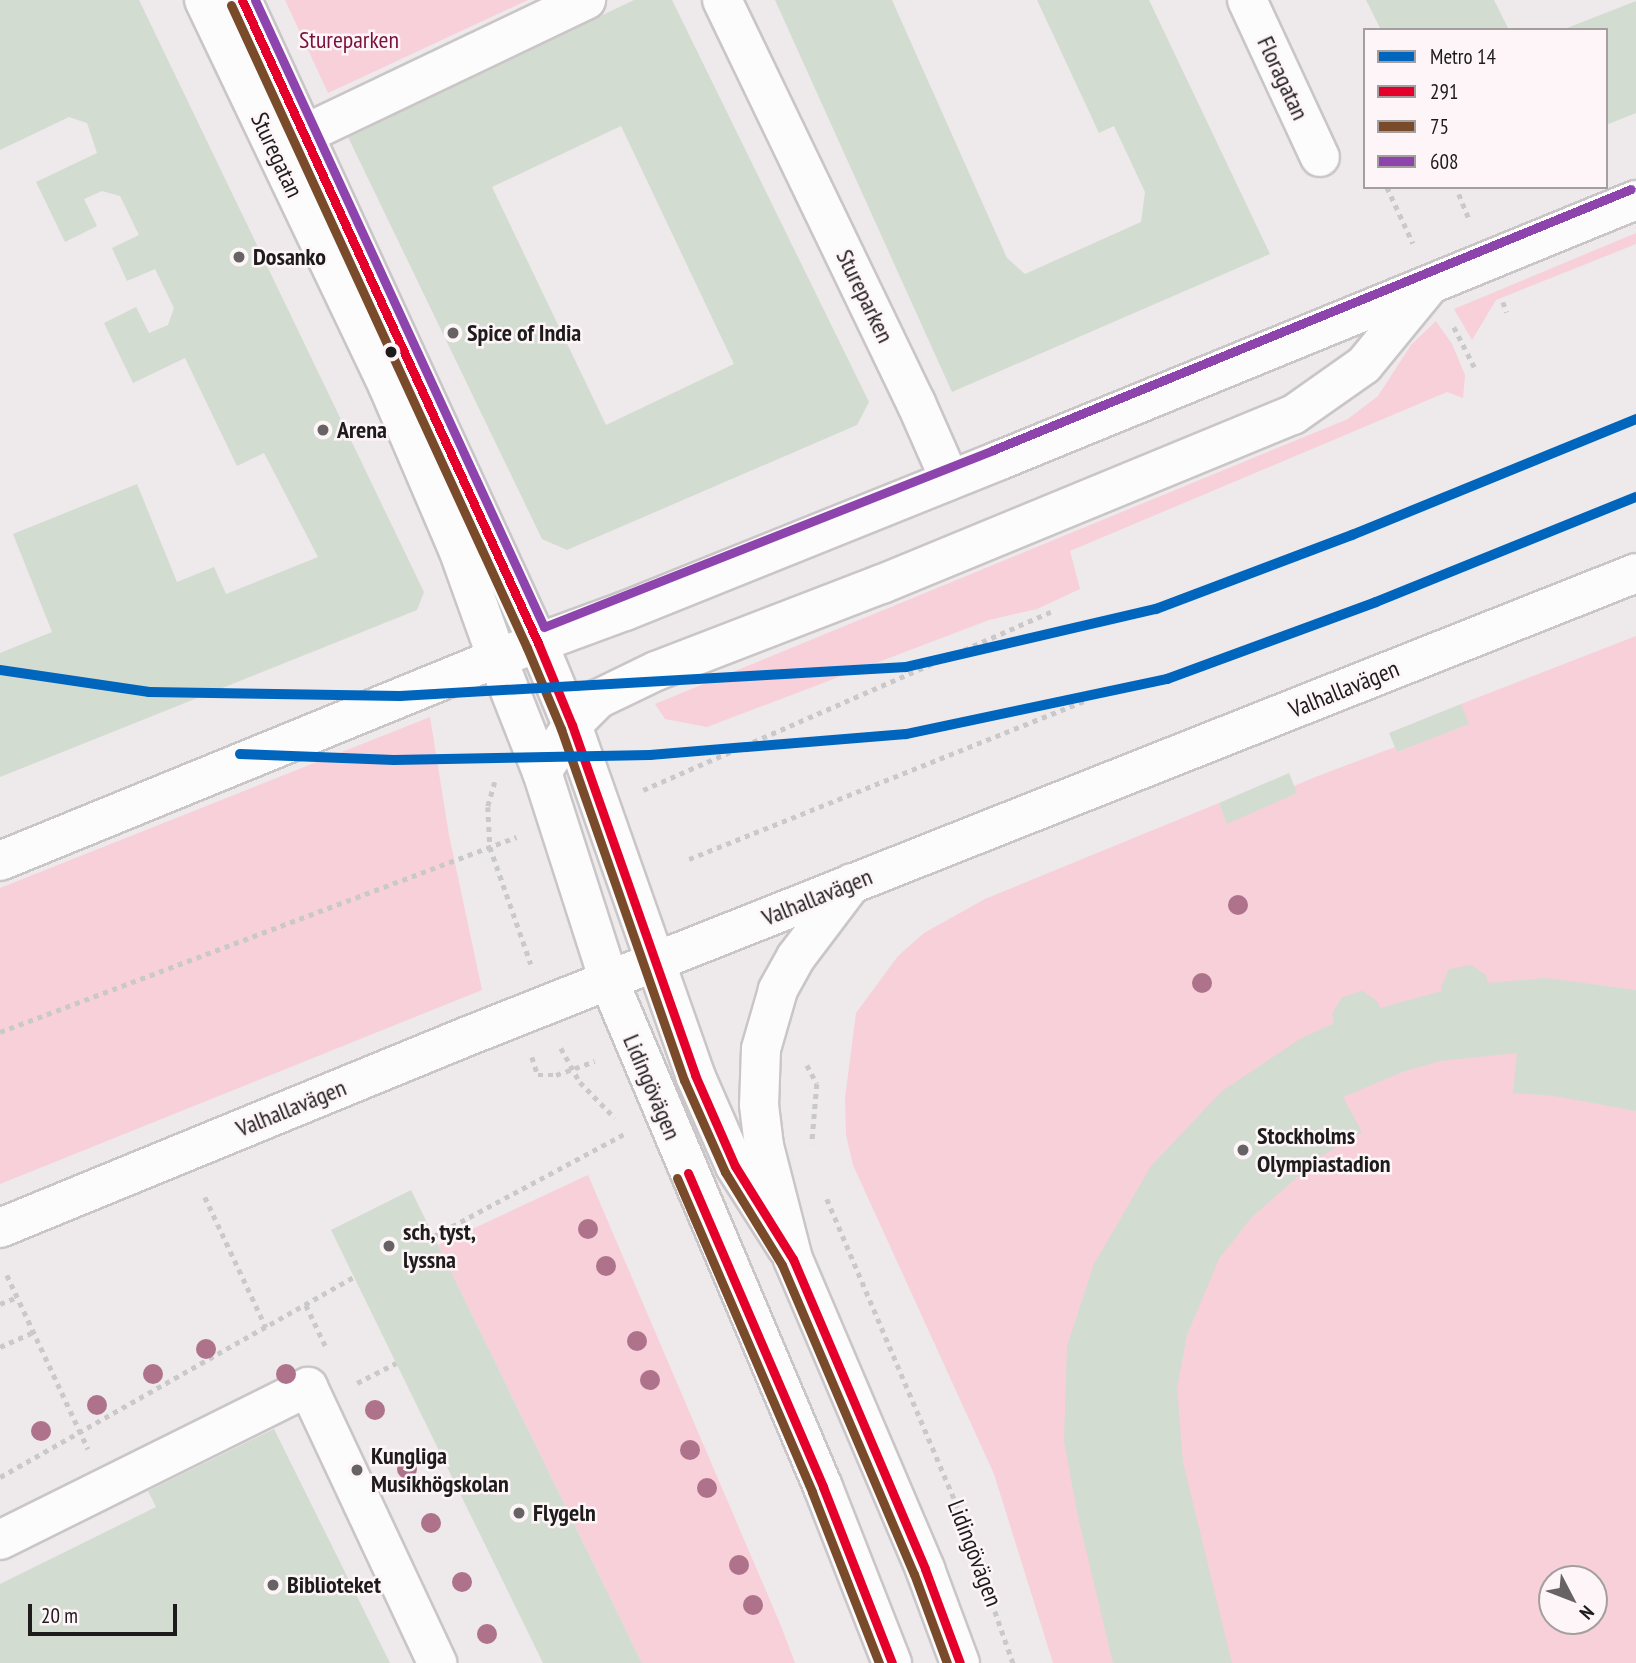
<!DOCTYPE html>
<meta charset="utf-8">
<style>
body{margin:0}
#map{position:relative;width:1636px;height:1663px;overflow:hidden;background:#eee9eb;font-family:"PT Sans Narrow",sans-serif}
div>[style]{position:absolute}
.green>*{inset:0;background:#f7d0d9}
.building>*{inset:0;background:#d3dcd1}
.path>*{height:4.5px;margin-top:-2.25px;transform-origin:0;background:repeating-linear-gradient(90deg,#cac9ca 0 5px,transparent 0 10px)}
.roads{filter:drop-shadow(2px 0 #cac6c8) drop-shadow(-2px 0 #cac6c8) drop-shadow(0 2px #cac6c8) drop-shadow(0 -2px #cac6c8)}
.minor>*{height:38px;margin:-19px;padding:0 19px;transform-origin:19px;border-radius:19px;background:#fcfcfc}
.major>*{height:38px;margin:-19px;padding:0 19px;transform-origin:19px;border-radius:19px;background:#fcfcfc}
.bus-1>*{height:9px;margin:-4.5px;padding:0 4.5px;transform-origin:4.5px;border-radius:4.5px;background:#e4002b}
.bus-2>*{height:9px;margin:-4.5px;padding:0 4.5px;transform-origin:4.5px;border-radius:4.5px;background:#7a4b2a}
.bus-3>*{height:9px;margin:-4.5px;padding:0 4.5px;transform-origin:4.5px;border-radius:4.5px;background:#8e44ad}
.metro-1>*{height:10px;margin:-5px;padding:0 5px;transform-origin:5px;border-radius:5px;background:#0065bd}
.trees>*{width:20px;height:20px;margin:-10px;border-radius:50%;background:#ae728a}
.dots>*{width:19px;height:19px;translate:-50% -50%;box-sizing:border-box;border:4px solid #fdf5f7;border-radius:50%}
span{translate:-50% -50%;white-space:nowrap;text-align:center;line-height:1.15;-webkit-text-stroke:5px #fdf5f7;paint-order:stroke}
.park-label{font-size:24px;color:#7a113b}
.street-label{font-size:24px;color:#1e1b1c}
.poi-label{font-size:24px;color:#1e1b1c;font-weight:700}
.left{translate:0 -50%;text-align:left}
.legend{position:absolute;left:1363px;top:28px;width:245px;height:161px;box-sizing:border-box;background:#fdf5f7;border:2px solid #a49e9f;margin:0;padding:9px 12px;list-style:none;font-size:21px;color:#1e1b1c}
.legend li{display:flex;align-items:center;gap:14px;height:35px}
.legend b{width:35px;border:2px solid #a49e9f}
.north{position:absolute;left:1538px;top:1565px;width:70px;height:70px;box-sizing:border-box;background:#fdf5f7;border:2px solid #a49e9f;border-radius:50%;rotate:132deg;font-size:19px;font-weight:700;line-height:28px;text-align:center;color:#1e1b1c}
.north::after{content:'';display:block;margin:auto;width:24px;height:32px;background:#676364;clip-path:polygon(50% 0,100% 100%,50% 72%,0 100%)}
.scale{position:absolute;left:28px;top:1604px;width:149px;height:32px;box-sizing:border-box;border:4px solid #1e1b1c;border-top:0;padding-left:9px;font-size:21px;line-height:24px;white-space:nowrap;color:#1e1b1c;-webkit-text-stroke:5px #fdf5f7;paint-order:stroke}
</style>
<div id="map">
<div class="green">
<i style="clip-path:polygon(285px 0,528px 0,328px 93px)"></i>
<i style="clip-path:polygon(1636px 233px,1636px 244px,1496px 300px,1472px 340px,1454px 309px)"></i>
<i style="clip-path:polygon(1436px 321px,1452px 344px,1465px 375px,1463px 398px,1447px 392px,1070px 551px,1080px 589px,1037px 609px,989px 620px,707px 727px,665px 719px,655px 704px,1348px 419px,1378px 396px,1411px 345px)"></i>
<i style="clip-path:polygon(evenodd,1636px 636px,1636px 1663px,1053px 1663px,994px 1474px,853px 1165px,846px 1135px,845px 1098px,856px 1013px,898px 956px,924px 933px,985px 899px,1219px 803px,1227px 823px,1297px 793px,1294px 786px,1318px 776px,1395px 747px,1397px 752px,1468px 724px,1461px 704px,1636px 636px,1552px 1579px,1594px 1579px,1594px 1621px,1552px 1621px,1552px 1579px)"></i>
<i style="clip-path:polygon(430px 717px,449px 835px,482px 990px,0 1184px,0 888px)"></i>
<i style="clip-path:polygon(588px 1175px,781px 1626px,795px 1663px,642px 1663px,438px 1245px)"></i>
</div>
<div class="building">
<i style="clip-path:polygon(0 0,139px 0,424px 592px,417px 610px,0 777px,0 653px,52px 632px,13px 534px,137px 484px,177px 582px,214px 567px,226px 594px,318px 557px,264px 453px,237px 466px,185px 358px,133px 383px,104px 323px,136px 307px,149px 333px,168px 325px,174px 308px,155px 269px,127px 281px,112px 248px,139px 235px,120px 196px,102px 191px,84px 199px,97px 226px,65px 242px,36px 182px,97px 153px,87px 123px,69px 117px,0 150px)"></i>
<i style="clip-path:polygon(evenodd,634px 0,672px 0,869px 402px,857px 425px,567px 550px,542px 539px,348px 137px,634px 0,621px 126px,734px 364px,606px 425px,492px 187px,621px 126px)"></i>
<i style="clip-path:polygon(775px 0,892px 0,1007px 258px,1025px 274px,1141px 222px,1145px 192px,1114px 126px,1099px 133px,1037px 0,1149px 0,1270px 254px,952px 392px)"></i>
<i style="clip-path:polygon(1366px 0,1494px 0,1509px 30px,1381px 30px)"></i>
<i style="clip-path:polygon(1636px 1px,1636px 113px,1606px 125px,1606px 30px,1562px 30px)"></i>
<i style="clip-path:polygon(1461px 704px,1469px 724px,1397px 752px,1389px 733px)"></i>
<i style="clip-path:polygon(1289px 773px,1297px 793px,1227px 824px,1219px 803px)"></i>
<i style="clip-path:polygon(1471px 965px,1486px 975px,1488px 983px,1545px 978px,1636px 990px,1636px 1111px,1554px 1096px,1513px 1093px,1517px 1053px,1441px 1061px,1405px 1071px,1343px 1097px,1362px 1132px,1320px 1157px,1251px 1218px,1219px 1259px,1187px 1335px,1177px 1388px,1183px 1462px,1232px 1663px,1113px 1663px,1078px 1517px,1064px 1441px,1067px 1346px,1094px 1264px,1151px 1166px,1222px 1091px,1300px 1039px,1334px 1023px,1332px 1014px,1342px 997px,1362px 991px,1377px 1001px,1380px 1008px,1442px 991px,1441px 987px,1449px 969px)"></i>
<i style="clip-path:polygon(411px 1190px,438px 1245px,642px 1663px,543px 1663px,354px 1277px,331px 1230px)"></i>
<i style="clip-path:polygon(274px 1429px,390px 1663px,0 1663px,0 1584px,156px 1507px,148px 1491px)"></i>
</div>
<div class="path">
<i style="left:1387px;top:187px;width:62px;rotate:65.1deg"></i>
<i style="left:1459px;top:194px;width:27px;rotate:68deg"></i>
<i style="left:1503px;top:302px;width:11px;rotate:68deg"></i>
<i style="left:1454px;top:327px;width:46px;rotate:62.9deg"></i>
<i style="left:495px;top:782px;width:26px;rotate:106deg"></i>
<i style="left:488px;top:807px;width:40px;rotate:87.1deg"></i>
<i style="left:490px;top:847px;width:124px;rotate:70.7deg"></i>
<i style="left:643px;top:790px;width:445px;rotate:-23.6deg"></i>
<i style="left:689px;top:859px;width:429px;rotate:-21.8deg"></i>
<i style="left:0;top:1032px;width:552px;rotate:-20.7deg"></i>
<i style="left:561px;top:1048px;width:39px;rotate:61deg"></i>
<i style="left:580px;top:1082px;width:50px;rotate:45.8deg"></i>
<i style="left:532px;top:1057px;width:19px;rotate:72deg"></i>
<i style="left:538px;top:1075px;width:18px"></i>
<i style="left:556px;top:1075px;width:41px;rotate:-19.7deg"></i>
<i style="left:807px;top:1065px;width:21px;rotate:62deg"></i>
<i style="left:817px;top:1084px;width:60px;rotate:94.8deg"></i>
<i style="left:205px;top:1197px;width:144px;rotate:64.9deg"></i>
<i style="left:827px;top:1199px;width:345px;rotate:67deg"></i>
<i style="left:962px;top:1517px;width:155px;rotate:70.7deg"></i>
<i style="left:434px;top:1236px;width:216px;rotate:-28.2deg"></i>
<i style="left:7px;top:1275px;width:192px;rotate:65deg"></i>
<i style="left:0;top:1304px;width:18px;rotate:-22deg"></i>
<i style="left:306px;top:1305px;width:47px;rotate:64.5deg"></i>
<i style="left:0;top:1347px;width:36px;rotate:-24deg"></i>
<i style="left:357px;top:1383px;width:44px;rotate:-27.1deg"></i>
<i style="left:0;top:1477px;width:407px;rotate:-29.5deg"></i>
</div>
<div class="roads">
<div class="minor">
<i style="left:204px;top:0;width:428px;rotate:64.5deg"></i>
<i style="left:388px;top:386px;width:177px;rotate:66.8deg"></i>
<i style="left:458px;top:549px;width:116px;rotate:70.3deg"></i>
<i style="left:242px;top:0;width:708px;rotate:65.28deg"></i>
<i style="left:538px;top:643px;width:89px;rotate:67.5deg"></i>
<i style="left:572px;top:725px;width:371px;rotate:70.6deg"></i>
<i style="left:695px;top:1075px;width:99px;rotate:66.3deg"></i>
<i style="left:735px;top:1166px;width:97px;rotate:57.6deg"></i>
<i style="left:722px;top:0;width:447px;rotate:64.3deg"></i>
<i style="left:916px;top:403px;width:84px;rotate:66.2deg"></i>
<i style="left:1247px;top:0;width:173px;rotate:65.1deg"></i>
<i style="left:282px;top:145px;width:337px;rotate:-25.5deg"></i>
<i style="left:0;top:1540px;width:344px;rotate:-26.4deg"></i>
<i style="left:308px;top:1387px;width:305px;rotate:64.9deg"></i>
</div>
<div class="major">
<i style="left:497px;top:658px;width:123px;rotate:68.5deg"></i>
<i style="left:542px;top:772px;width:219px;rotate:72.2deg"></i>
<i style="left:609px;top:981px;width:549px;rotate:67.08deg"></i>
<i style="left:823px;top:1487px;width:189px;rotate:68.6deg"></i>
<i style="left:542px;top:772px;width:56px;rotate:-57.4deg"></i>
<i style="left:572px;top:725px;width:37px;rotate:-45deg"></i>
<i style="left:598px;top:699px;width:64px;rotate:-25.8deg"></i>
<i style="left:656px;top:671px;width:242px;rotate:-21.1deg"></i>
<i style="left:882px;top:584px;width:444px;rotate:-22.4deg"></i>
<i style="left:1293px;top:415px;width:87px;rotate:-35.2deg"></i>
<i style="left:1364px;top:365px;width:99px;rotate:-50.7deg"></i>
<i style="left:0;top:861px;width:537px;rotate:-22.22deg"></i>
<i style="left:497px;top:658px;width:136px;rotate:-20.2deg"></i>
<i style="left:625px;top:611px;width:402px;rotate:-21.9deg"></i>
<i style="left:998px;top:461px;width:689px;rotate:-22.25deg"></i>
<i style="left:852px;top:883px;width:93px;rotate:127.1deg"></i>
<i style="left:796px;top:957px;width:38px;rotate:119deg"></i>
<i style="left:778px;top:990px;width:61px;rotate:106.1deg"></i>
<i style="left:761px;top:1049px;width:56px;rotate:92deg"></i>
<i style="left:759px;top:1105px;width:41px;rotate:83deg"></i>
<i style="left:764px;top:1146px;width:117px;rotate:75.6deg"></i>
<i style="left:793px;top:1259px;width:337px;rotate:66.9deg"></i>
<i style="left:925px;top:1569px;width:100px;rotate:69.6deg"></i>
<i style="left:0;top:1228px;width:506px;rotate:-22.31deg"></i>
<i style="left:468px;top:1036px;width:1256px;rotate:-21.62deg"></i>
</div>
</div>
<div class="bus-1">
<i style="left:242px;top:0;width:708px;rotate:65.28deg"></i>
<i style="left:538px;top:643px;width:89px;rotate:67.5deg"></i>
<i style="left:572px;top:725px;width:371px;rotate:70.6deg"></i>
<i style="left:695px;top:1075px;width:99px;rotate:66.3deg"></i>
<i style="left:735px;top:1166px;width:110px;rotate:58.1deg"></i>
<i style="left:793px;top:1259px;width:337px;rotate:66.9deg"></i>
<i style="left:925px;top:1569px;width:100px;rotate:69.6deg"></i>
<i style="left:688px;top:1173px;width:342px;rotate:66.7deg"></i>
<i style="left:823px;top:1487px;width:189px;rotate:68.6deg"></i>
</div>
<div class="bus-2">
<i style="left:231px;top:5px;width:708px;rotate:65.28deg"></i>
<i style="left:527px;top:648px;width:88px;rotate:67.2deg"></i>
<i style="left:561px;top:729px;width:372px;rotate:70.7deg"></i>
<i style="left:684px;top:1080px;width:101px;rotate:66deg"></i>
<i style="left:725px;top:1172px;width:109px;rotate:58.5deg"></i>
<i style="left:782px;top:1265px;width:336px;rotate:66.9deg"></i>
<i style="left:914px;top:1574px;width:95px;rotate:69.7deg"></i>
<i style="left:677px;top:1178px;width:342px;rotate:66.7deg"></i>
<i style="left:812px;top:1492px;width:184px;rotate:68.6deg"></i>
</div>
<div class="bus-3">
<i style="left:255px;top:0;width:690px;rotate:65.25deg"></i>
<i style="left:544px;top:627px;width:483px;rotate:-21.5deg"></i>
<i style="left:993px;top:450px;width:689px;rotate:-22.25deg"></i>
</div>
<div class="metro-1">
<i style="left:0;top:670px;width:151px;rotate:8.4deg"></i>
<i style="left:149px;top:692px;width:251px;rotate:0.9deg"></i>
<i style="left:400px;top:696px;width:507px;rotate:-3.28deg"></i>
<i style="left:906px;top:667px;width:257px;rotate:-13.1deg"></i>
<i style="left:1156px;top:609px;width:210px;rotate:-20.7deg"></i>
<i style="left:1352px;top:535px;width:307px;rotate:-22.2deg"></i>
<i style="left:240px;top:754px;width:154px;rotate:2.2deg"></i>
<i style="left:394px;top:760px;width:256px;rotate:-1.1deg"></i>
<i style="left:650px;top:755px;width:257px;rotate:-4.7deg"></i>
<i style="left:906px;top:734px;width:267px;rotate:-11.9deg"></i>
<i style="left:1167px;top:679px;width:223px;rotate:-20.2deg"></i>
<i style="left:1376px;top:602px;width:280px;rotate:-22deg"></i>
</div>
<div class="trees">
<i style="left:1238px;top:905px"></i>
<i style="left:1202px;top:983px"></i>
<i style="left:588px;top:1229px"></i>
<i style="left:606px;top:1266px"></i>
<i style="left:637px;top:1341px"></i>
<i style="left:206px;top:1349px"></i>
<i style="left:153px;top:1374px"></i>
<i style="left:286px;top:1374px"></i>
<i style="left:650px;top:1380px"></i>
<i style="left:97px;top:1405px"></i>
<i style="left:375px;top:1410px"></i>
<i style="left:41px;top:1431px"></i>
<i style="left:690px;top:1450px"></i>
<i style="left:407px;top:1469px"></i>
<i style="left:707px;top:1488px"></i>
<i style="left:431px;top:1523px"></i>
<i style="left:739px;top:1565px"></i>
<i style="left:462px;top:1582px"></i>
<i style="left:753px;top:1605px"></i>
<i style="left:487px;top:1634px"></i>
</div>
<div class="dots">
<i style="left:239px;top:257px;background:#676364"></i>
<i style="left:453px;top:333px;background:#676364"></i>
<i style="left:391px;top:352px;background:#1e1b1c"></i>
<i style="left:323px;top:430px;background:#676364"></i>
<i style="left:1243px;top:1150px;background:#676364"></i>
<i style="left:389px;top:1246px;background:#676364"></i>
<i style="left:357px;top:1470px;background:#676364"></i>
<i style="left:519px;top:1513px;background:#676364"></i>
<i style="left:273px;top:1585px;background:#676364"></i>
</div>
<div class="park-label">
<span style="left:349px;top:40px">Stureparken</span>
</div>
<div class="street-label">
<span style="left:1283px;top:78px;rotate:65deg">Floragatan</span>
<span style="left:277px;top:155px;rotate:65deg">Sturegatan</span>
<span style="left:865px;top:296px;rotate:64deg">Stureparken</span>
<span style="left:1344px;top:689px;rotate:-22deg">Valhallavägen</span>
<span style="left:817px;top:897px;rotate:-22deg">Valhallavägen</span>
<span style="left:652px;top:1087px;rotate:67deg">Lidingövägen</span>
<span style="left:291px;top:1108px;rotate:-22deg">Valhallavägen</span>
<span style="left:975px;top:1553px;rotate:69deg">Lidingövägen</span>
</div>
<div class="poi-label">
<span class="left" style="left:253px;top:257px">Dosanko</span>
<span class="left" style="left:467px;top:333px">Spice of India</span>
<span class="left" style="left:337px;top:430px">Arena</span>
<span class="left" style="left:1257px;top:1150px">Stockholms<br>Olympiastadion</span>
<span class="left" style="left:403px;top:1246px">sch, tyst,<br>lyssna</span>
<span class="left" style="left:371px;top:1470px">Kungliga<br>Musikhögskolan</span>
<span class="left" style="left:533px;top:1513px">Flygeln</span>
<span class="left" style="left:287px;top:1585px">Biblioteket</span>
</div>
<ul class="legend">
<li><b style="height:9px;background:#0065bd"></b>Metro 14</li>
<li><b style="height:9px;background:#e4002b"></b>291</li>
<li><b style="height:9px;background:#7a4b2a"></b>75</li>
<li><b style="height:9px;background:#8e44ad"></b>608</li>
</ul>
<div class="north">N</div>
<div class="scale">20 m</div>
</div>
